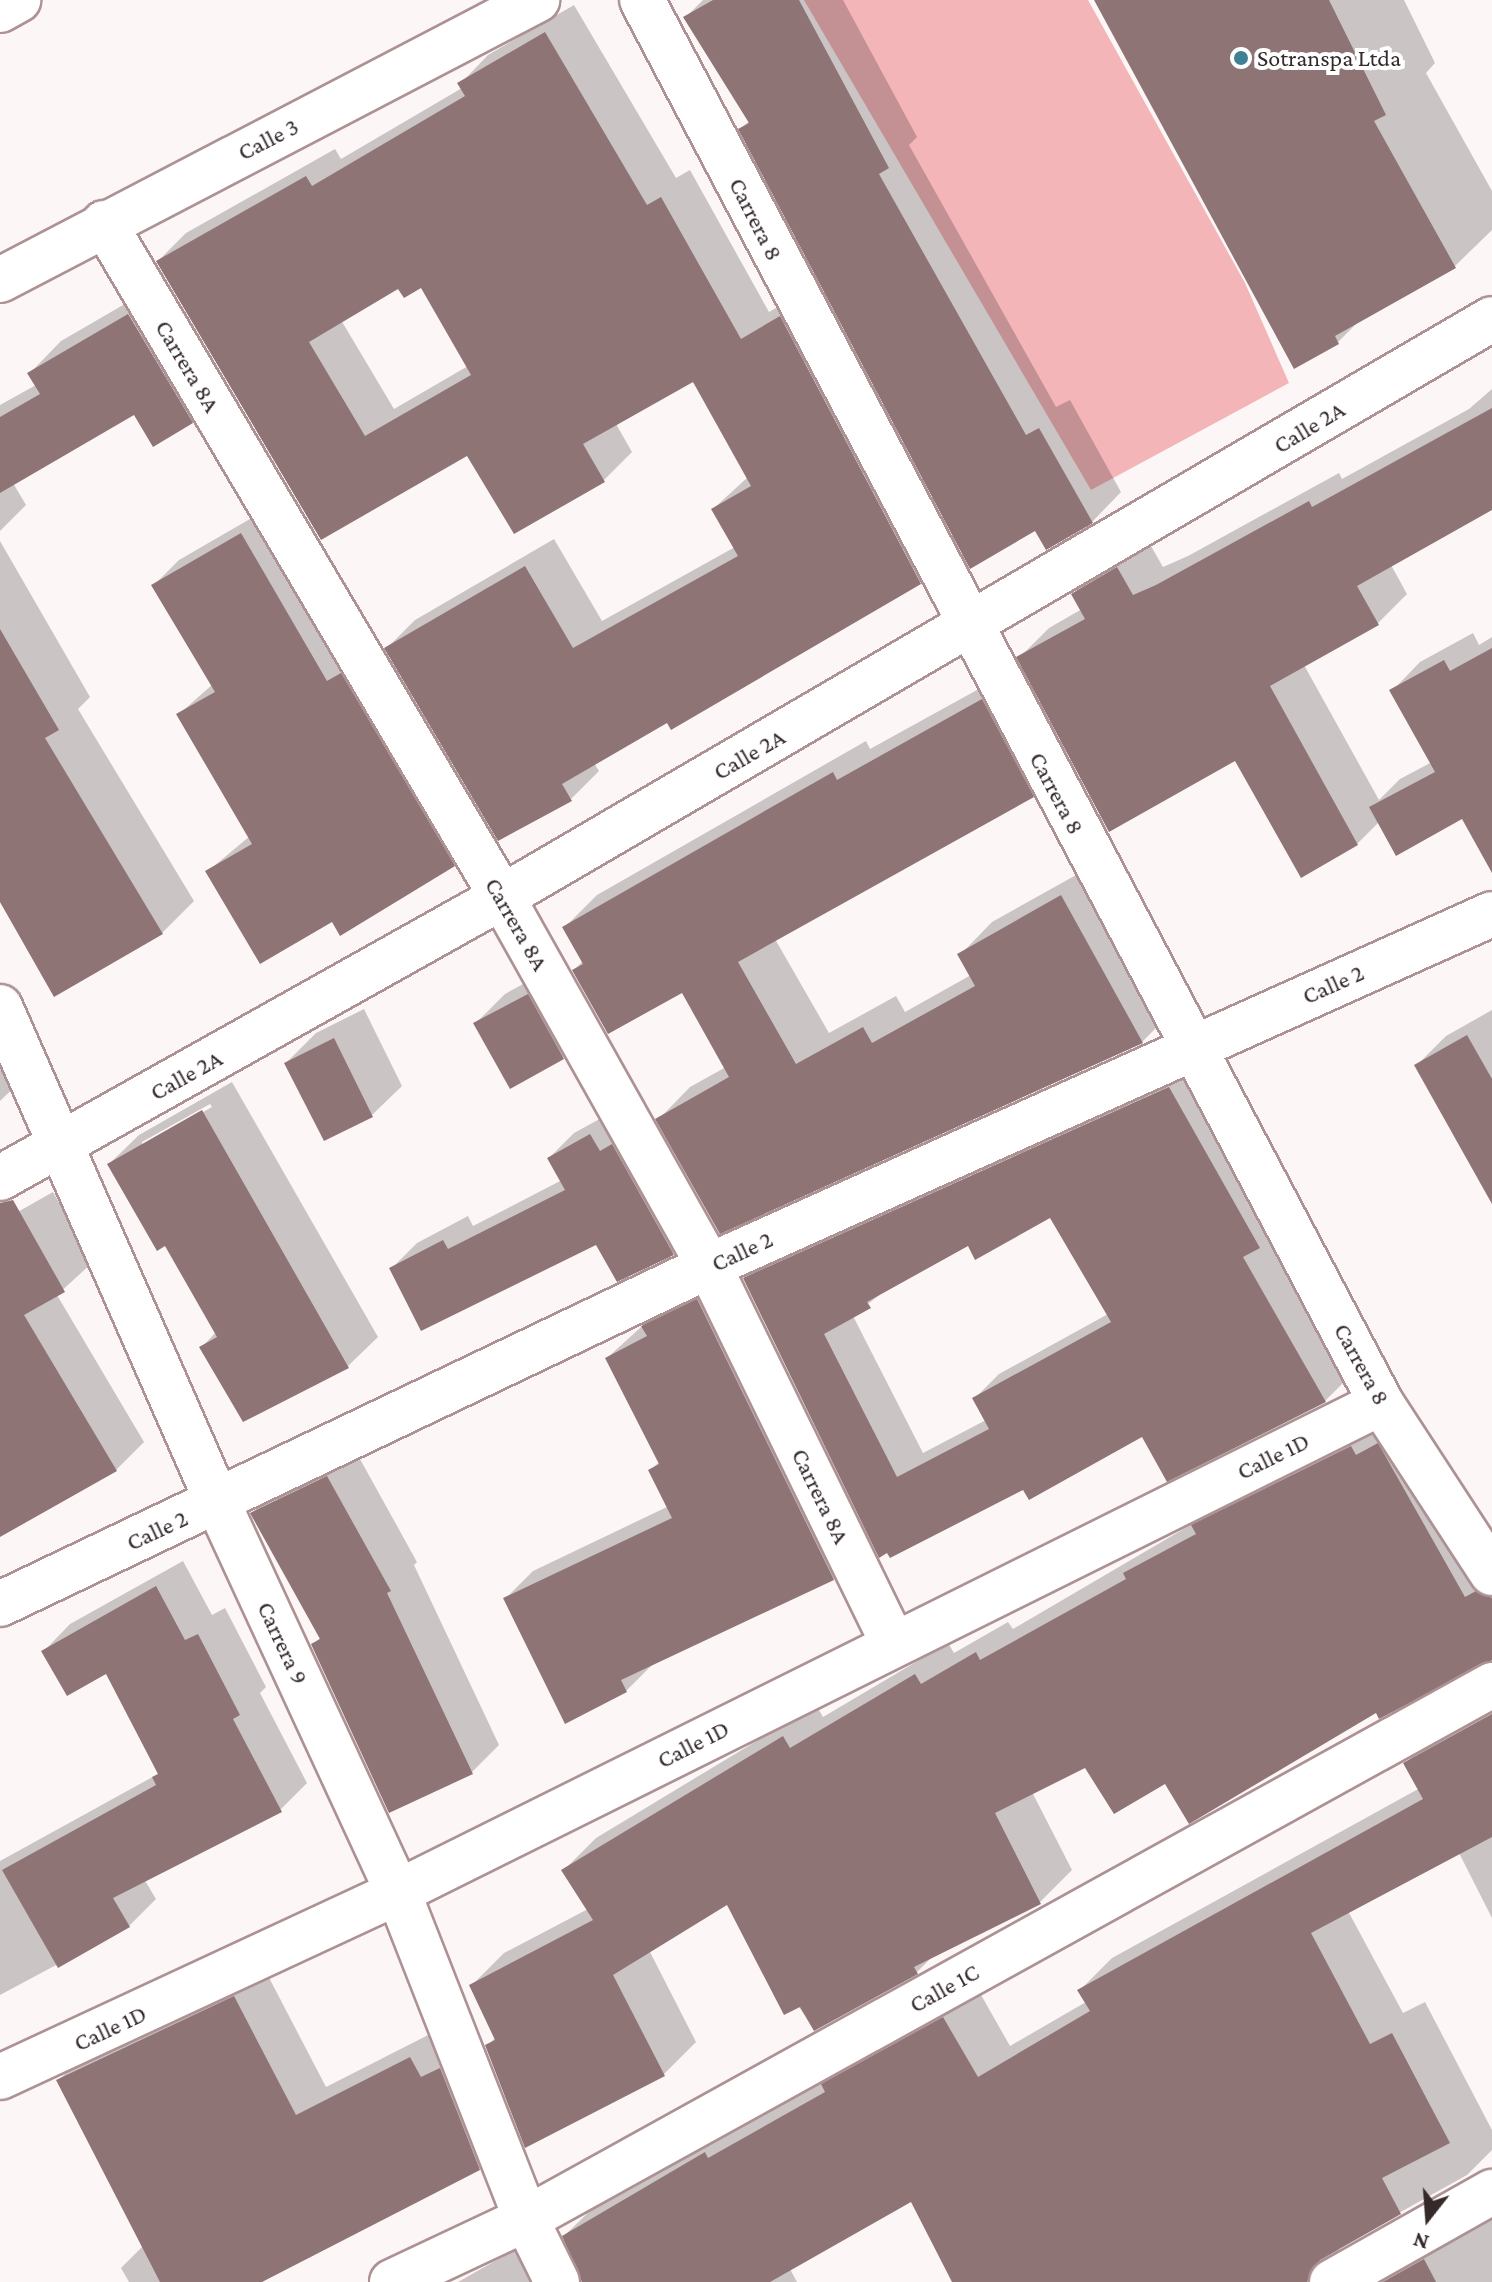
<!DOCTYPE html>
<style>
body{margin:0}
#map{position:relative;width:1492px;height:2282px;overflow:hidden;background:#fdf6f7;font-family:"Crimson Pro",serif}
div>[style]{position:absolute}
.green>*{inset:0;background:#f4b5b8}
.shadow>*{inset:0;background:#0003}
.building>*{inset:0;background:#8f7476}
.roads{filter:drop-shadow(2px 0 #ad9193) drop-shadow(-2px 0 #ad9193) drop-shadow(0 2px #ad9193) drop-shadow(0 -2px #ad9193)}
.minor>*{height:44px;margin:-22px;padding:0 22px;transform-origin:22px;border-radius:22px;background:#fff}
.trunk>*{height:44px;margin:-22px;padding:0 22px;transform-origin:22px;border-radius:22px;background:#fff}
.dots>*{width:22px;height:22px;translate:-50% -50%;box-sizing:border-box;border:4px solid #fff;border-radius:50%}
span{translate:-50% -50%;white-space:nowrap;text-align:center;line-height:1.15;-webkit-text-stroke:8px #fff;paint-order:stroke}
.poi-label{font-size:24px;color:#35292a}
.left{translate:0 -50%;text-align:left}
.street-label{font-size:24px;color:#35292a}
.north{position:absolute;left:1388px;top:2178px;width:80px;height:80px;-webkit-text-stroke:6px #fff;paint-order:stroke;rotate:197deg;font-size:22px;font-weight:700;line-height:32px;text-align:center;color:#35292a}
.north::after{content:'';display:block;margin:auto;width:28px;height:36px;background:#35292a;clip-path:polygon(50% 0,100% 100%,50% 72%,0 100%)}
</style>
<div id="map">
<div class="green">
<i style="clip-path:polygon(804px 0,1088px 0,1245px 283px,1289px 383px,1091px 490px)"></i>
</div>
<div class="shadow">
<i style="clip-path:polygon(703px 0,843px 0,917px 137px,909px 145px,1056px 407px,1070px 400px,1121px 492px,1092px 522px,1036px 528px,741px 129px,750px 120px,686px 17px)"></i>
<i style="clip-path:polygon(1097px 0,1404px 0,1435px 63px,1426px 73px,1492px 191px,1492px 230px,1455px 266px,1361px 319px,1338px 342px)"></i>
<i style="clip-path:polygon(evenodd,574px 5px,676px 178px,690px 170px,769px 312px,809px 289px,949px 554px,920px 583px,594px 763px,599px 771px,571px 799px,387px 648px,415px 620px,554px 539px,602px 621px,735px 547px,713px 509px,748px 477px,694px 379px,616px 424px,632px 452px,604px 480px,468px 453px,321px 537px,158px 261px,186px 233px,335px 149px,341px 159px,462px 88px,460px 84px,488px 55px,574px 5px,421px 286px,468px 366px,394px 409px,341px 320px,399px 287px,421px 286px)"></i>
<i style="clip-path:polygon(161px 283px,223px 390px,192px 421px,135px 412px,13px 483px,26px 505px,0 531px,0 405px,36px 385px,30px 373px,61px 341px)"></i>
<i style="clip-path:polygon(1492px 389px,1492px 508px,1391px 565px,1407px 594px,1378px 623px,1304px 665px,1379px 800px,1400px 779px,1432px 762px,1392px 691px,1420px 662px,1473px 633px,1479px 645px,1492px 637px,1492px 799px,1379px 822px,1357px 844px,1236px 759px,1019px 658px,1049px 628px,1082px 609px,1073px 594px,1103px 565px,1147px 539px,1163px 567px,1188px 556px,1339px 473px,1342px 479px,1469px 409px)"></i>
<i style="clip-path:polygon(267px 509px,479px 840px,454px 865px,332px 919px,208px 871px,250px 836px,178px 715px,213px 684px,154px 585px,179px 560px)"></i>
<i style="clip-path:polygon(0 541px,90px 697px,78px 709px,194px 901px,162px 933px,55px 994px,0 902px)"></i>
<i style="clip-path:polygon(1015px 669px,1065px 763px,1032px 796px,775px 939px,829px 1033px,896px 996px,905px 1012px,971px 975px,960px 955px,992px 922px,1094px 865px,1175px 1009px,1142px 1042px,720px 1231px,658px 1120px,690px 1087px,726px 1067px,683px 991px,574px 970px,583px 961px,564px 928px,597px 895px,866px 741px,870px 749px)"></i>
<i style="clip-path:polygon(558px 965px,592px 1027px,563px 1057px,475px 1024px,505px 994px)"></i>
<i style="clip-path:polygon(364px 1009px,402px 1086px,372px 1115px,325px 1138px,286px 1063px,316px 1033px)"></i>
<i style="clip-path:polygon(1492px 1010px,1492px 1177px,1417px 1065px,1446px 1036px)"></i>
<i style="clip-path:polygon(0 1011px,31px 1071px,0 1101px)"></i>
<i style="clip-path:polygon(evenodd,1194px 1063px,1350px 1376px,1325px 1401px,1142px 1434px,888px 1550px,745px 1279px,770px 1254px,1194px 1063px,1051px 1215px,1108px 1314px,999px 1374px,974px 1399px,986px 1420px,923px 1453px,853px 1316px,888px 1288px,968px 1244px,1051px 1215px)"></i>
<i style="clip-path:polygon(evenodd,232px 1082px,378px 1337px,348px 1366px,244px 1419px,202px 1347px,216px 1332px,165px 1244px,109px 1164px,139px 1135px,232px 1082px,210px 1104px,212px 1107px,142px 1147px,142px 1142px,210px 1104px)"></i>
<i style="clip-path:polygon(616px 1110px,698px 1228px,673px 1253px,596px 1242px,392px 1268px,417px 1243px,468px 1216px,473px 1226px,562px 1180px,549px 1158px,574px 1133px)"></i>
<i style="clip-path:polygon(53px 1192px,93px 1262px,57px 1295px,144px 1442px,116px 1470px,0 1535px,0 1222px)"></i>
<i style="clip-path:polygon(726px 1273px,861px 1551px,833px 1579px,654px 1663px,626px 1691px,505px 1599px,533px 1571px,669px 1506px,650px 1471px,660px 1461px,607px 1358px,672px 1299px)"></i>
<i style="clip-path:polygon(1384px 1415px,1492px 1557px,1492px 1662px,1479px 1661px,1376px 1710px,1166px 1781px,1086px 1766px,1032px 1792px,1072px 1870px,1040px 1902px,935px 1954px,917px 1972px,814px 2029px,728px 1902px,649px 1950px,696px 2042px,664px 2074px,526px 2145px,487px 2046px,496px 2037px,472px 1985px,504px 1953px,588px 1909px,564px 1870px,596px 1838px,816px 1705px,823px 1717px,948px 1643px,954px 1653px,1008px 1622px,1013px 1629px,1199px 1520px,1226px 1494px)"></i>
<i style="clip-path:polygon(355px 1450px,417px 1562px,414px 1565px,499px 1745px,472px 1772px,313px 1645px,321px 1637px,252px 1513px,279px 1486px)"></i>
<i style="clip-path:polygon(183px 1561px,212px 1615px,225px 1608px,266px 1687px,260px 1693px,307px 1783px,280px 1810px,144px 1879px,156px 1899px,129px 1926px,0 1995px,0 1861px,158px 1774px,107px 1671px,44px 1651px,70px 1624px)"></i>
<i style="clip-path:polygon(1492px 1699px,1492px 1918px,1459px 1853px,1348px 1911px,1403px 2013px,1425px 2002px,1492px 2130px,1492px 2150px,1467px 2175px,1338px 2247px,1342px 2263px,1492px 2207px,1492px 2282px,954px 2282px,912px 2199px,790px 2269px,797px 2282px,458px 2282px,537px 2237px,579px 2271px,564px 2236px,597px 2204px,738px 2122px,741px 2127px,834px 2074px,856px 2053px,976px 1986px,1010px 2046px,1086px 2002px,1080px 1990px,1112px 1958px,1420px 1788px,1406px 1763px,1438px 1731px)"></i>
<i style="clip-path:polygon(264px 1968px,326px 2087px,440px 2029px,509px 2139px,479px 2169px,257px 2282px,129px 2282px,121px 2268px,143px 2246px,58px 2081px,88px 2051px)"></i>
</div>
<div class="building">
<i style="clip-path:polygon(713px 0,799px 0,889px 168px,879px 174px,1026px 435px,1039px 428px,1093px 523px,1046px 550px,1035px 531px,970px 569px,738px 129px,749px 123px,683px 17px)"></i>
<i style="clip-path:polygon(1094px 0,1329px 0,1386px 115px,1374px 121px,1456px 268px,1335px 336px,1339px 344px,1294px 369px)"></i>
<i style="clip-path:polygon(evenodd,545px 32px,647px 205px,661px 197px,741px 339px,780px 316px,921px 584px,671px 730px,667px 723px,562px 784px,572px 801px,498px 841px,384px 648px,525px 566px,573px 648px,738px 556px,711px 509px,751px 486px,693px 382px,583px 444px,605px 482px,514px 534px,467px 456px,321px 540px,156px 261px,306px 176px,312px 186px,465px 96px,457px 83px,545px 32px,421px 288px,471px 375px,365px 436px,309px 342px,398px 289px,404px 298px,421px 288px)"></i>
<i style="clip-path:polygon(128px 314px,193px 423px,153px 447px,134px 415px,0 493px,0 417px,40px 394px,27px 373px)"></i>
<i style="clip-path:polygon(1492px 408px,1492px 510px,1357px 586px,1379px 625px,1270px 686px,1358px 845px,1301px 878px,1235px 761px,1109px 832px,1016px 657px,1085px 619px,1071px 594px,1117px 567px,1133px 595px,1156px 585px,1309px 501px,1312px 507px)"></i>
<i style="clip-path:polygon(241px 533px,327px 681px,341px 673px,455px 866px,340px 936px,332px 922px,260px 964px,205px 871px,252px 844px,176px 714px,215px 692px,151px 585px)"></i>
<i style="clip-path:polygon(0 629px,59px 730px,45px 738px,163px 934px,54px 997px,0 902px)"></i>
<i style="clip-path:polygon(1492px 648px,1492px 873px,1462px 819px,1396px 856px,1369px 807px,1435px 772px,1389px 690px,1444px 660px,1450px 671px)"></i>
<i style="clip-path:polygon(982px 699px,1034px 797px,738px 962px,796px 1064px,863px 1027px,872px 1043px,975px 986px,957px 954px,1061px 895px,1143px 1043px,720px 1234px,655px 1119px,729px 1077px,682px 993px,608px 1034px,572px 970px,583px 964px,562px 927px,833px 772px,837px 780px)"></i>
<i style="clip-path:polygon(528px 994px,564px 1059px,510px 1089px,473px 1023px)"></i>
<i style="clip-path:polygon(1467px 1035px,1492px 1079px,1492px 1204px,1414px 1065px)"></i>
<i style="clip-path:polygon(334px 1038px,373px 1117px,324px 1141px,284px 1063px)"></i>
<i style="clip-path:polygon(evenodd,1169px 1087px,1260px 1248px,1243px 1257px,1326px 1402px,1167px 1482px,1142px 1437px,1029px 1500px,1023px 1490px,890px 1558px,887px 1553px,879px 1558px,743px 1278px,1169px 1087px,1050px 1218px,1111px 1322px,972px 1398px,989px 1429px,897px 1477px,824px 1334px,871px 1308px,867px 1302px,968px 1246px,975px 1260px,1050px 1218px)"></i>
<i style="clip-path:polygon(202px 1110px,349px 1368px,243px 1422px,199px 1347px,217px 1337px,165px 1246px,157px 1251px,107px 1164px)"></i>
<i style="clip-path:polygon(590px 1134px,600px 1151px,612px 1144px,674px 1255px,617px 1282px,596px 1245px,421px 1331px,389px 1268px,443px 1240px,448px 1249px,565px 1190px,547px 1158px)"></i>
<i style="clip-path:polygon(13px 1200px,65px 1292px,24px 1315px,117px 1471px,0 1537px,0 1203px)"></i>
<i style="clip-path:polygon(697px 1299px,834px 1580px,621px 1680px,627px 1692px,565px 1724px,503px 1598px,672px 1518px,648px 1470px,659px 1464px,605px 1358px,647px 1336px,641px 1326px)"></i>
<i style="clip-path:polygon(1378px 1443px,1465px 1597px,1476px 1591px,1492px 1598px,1492px 1660px,1379px 1719px,1376px 1713px,1189px 1824px,1165px 1784px,1114px 1814px,1085px 1768px,995px 1813px,1041px 1904px,914px 1967px,918px 1974px,814px 2031px,800px 2007px,784px 2015px,727px 1905px,613px 1975px,665px 2076px,525px 2148px,485px 2045px,495px 2040px,469px 1985px,593px 1920px,561px 1870px,783px 1736px,790px 1748px,915px 1674px,921px 1684px,976px 1652px,980px 1660px,1126px 1579px,1123px 1573px,1196px 1534px,1191px 1525px,1351px 1446px,1356px 1455px)"></i>
<i style="clip-path:polygon(327px 1476px,391px 1591px,387px 1593px,473px 1774px,389px 1813px,311px 1644px,320px 1639px,250px 1513px)"></i>
<i style="clip-path:polygon(156px 1586px,185px 1640px,198px 1634px,240px 1715px,233px 1719px,282px 1812px,113px 1898px,130px 1927px,58px 1968px,2px 1870px,156px 1785px,152px 1777px,158px 1774px,106px 1674px,67px 1696px,41px 1651px)"></i>
<i style="clip-path:polygon(1492px 1714px,1492px 1837px,1311px 1933px,1370px 2044px,1392px 2033px,1450px 2143px,1382px 2178px,1401px 2214px,1320px 2260px,1307px 2282px,952px 2282px,911px 2202px,770px 2282px,582px 2282px,562px 2236px,705px 2152px,708px 2158px,825px 2092px,821px 2084px,943px 2017px,978px 2077px,1090px 2011px,1077px 1990px,1423px 1799px,1403px 1763px)"></i>
<i style="clip-path:polygon(234px 1996px,296px 2115px,410px 2057px,421px 2077px,440px 2068px,480px 2170px,262px 2282px,160px 2282px,56px 2080px)"></i>
<i style="clip-path:polygon(1424px 2259px,1436px 2282px,1383px 2282px)"></i>
</div>
<div class="roads">
<div class="minor">
<i style="left:642px;top:0;width:1586px;rotate:62.22deg"></i>
<i style="left:1381px;top:1403px;width:203px;rotate:56.9deg"></i>
<i style="left:104px;top:223px;width:783px;rotate:59.44deg"></i>
<i style="left:502px;top:897px;width:423px;rotate:60.7deg"></i>
<i style="left:709px;top:1266px;width:420px;rotate:64deg"></i>
<i style="left:0;top:280px;width:606px;rotate:-27.54deg"></i>
<i style="left:0;top:1007px;width:540px;rotate:66.29deg"></i>
<i style="left:217px;top:1501px;width:431px;rotate:65.2deg"></i>
<i style="left:398px;top:1892px;width:351px;rotate:68.6deg"></i>
<i style="left:526px;top:2219px;width:70px;rotate:63.8deg"></i>
<i style="left:0;top:1178px;width:575px;rotate:-29.24deg"></i>
<i style="left:502px;top:897px;width:1146px;rotate:-30.28deg"></i>
<i style="left:0;top:1604px;width:785px;rotate:-25.49deg"></i>
<i style="left:709px;top:1266px;width:858px;rotate:-24.21deg"></i>
<i style="left:0;top:2077px;width:439px;rotate:-24.9deg"></i>
<i style="left:398px;top:1892px;width:1098px;rotate:-26.45deg"></i>
<i style="left:392px;top:2282px;width:148px;rotate:-25.2deg"></i>
<i style="left:526px;top:2219px;width:1104px;rotate:-28.93deg"></i>
<i style="left:1332px;top:2282px;width:184px;rotate:-29.4deg"></i>
</div>
<div class="trunk">
<i style="left:0;top:10px;width:21px;rotate:-29deg"></i>
</div>
</div>
<div class="dots">
<i style="left:1241px;top:58px;background:#418094"></i>
</div>
<div class="poi-label">
<span class="left" style="left:1257px;top:58px">Sotranspa Ltda</span>
</div>
<div class="street-label">
<span style="left:268px;top:139px;rotate:-27deg">Calle 3</span>
<span style="left:756px;top:219px;rotate:63deg">Carrera 8</span>
<span style="left:188px;top:366px;rotate:59deg">Carrera 8A</span>
<span style="left:1309px;top:427px;rotate:-31deg">Calle 2A</span>
<span style="left:749px;top:754px;rotate:-30deg">Calle 2A</span>
<span style="left:1057px;top:793px;rotate:62deg">Carrera 8</span>
<span style="left:517px;top:924px;rotate:60deg">Carrera 8A</span>
<span style="left:1333px;top:984px;rotate:-24deg">Calle 2</span>
<span style="left:186px;top:1075px;rotate:-29deg">Calle 2A</span>
<span style="left:742px;top:1251px;rotate:-25deg">Calle 2</span>
<span style="left:1362px;top:1364px;rotate:61deg">Carrera 8</span>
<span style="left:1273px;top:1456px;rotate:-26deg">Calle 1D</span>
<span style="left:821px;top:1496px;rotate:64deg">Carrera 8A</span>
<span style="left:157px;top:1530px;rotate:-25deg">Calle 2</span>
<span style="left:283px;top:1643px;rotate:65deg">Carrera 9</span>
<span style="left:693px;top:1744px;rotate:-27deg">Calle 1D</span>
<span style="left:944px;top:1988px;rotate:-29deg">Calle 1C</span>
<span style="left:110px;top:2028px;rotate:-25deg">Calle 1D</span>
</div>
<div class="north">N</div>
</div>
